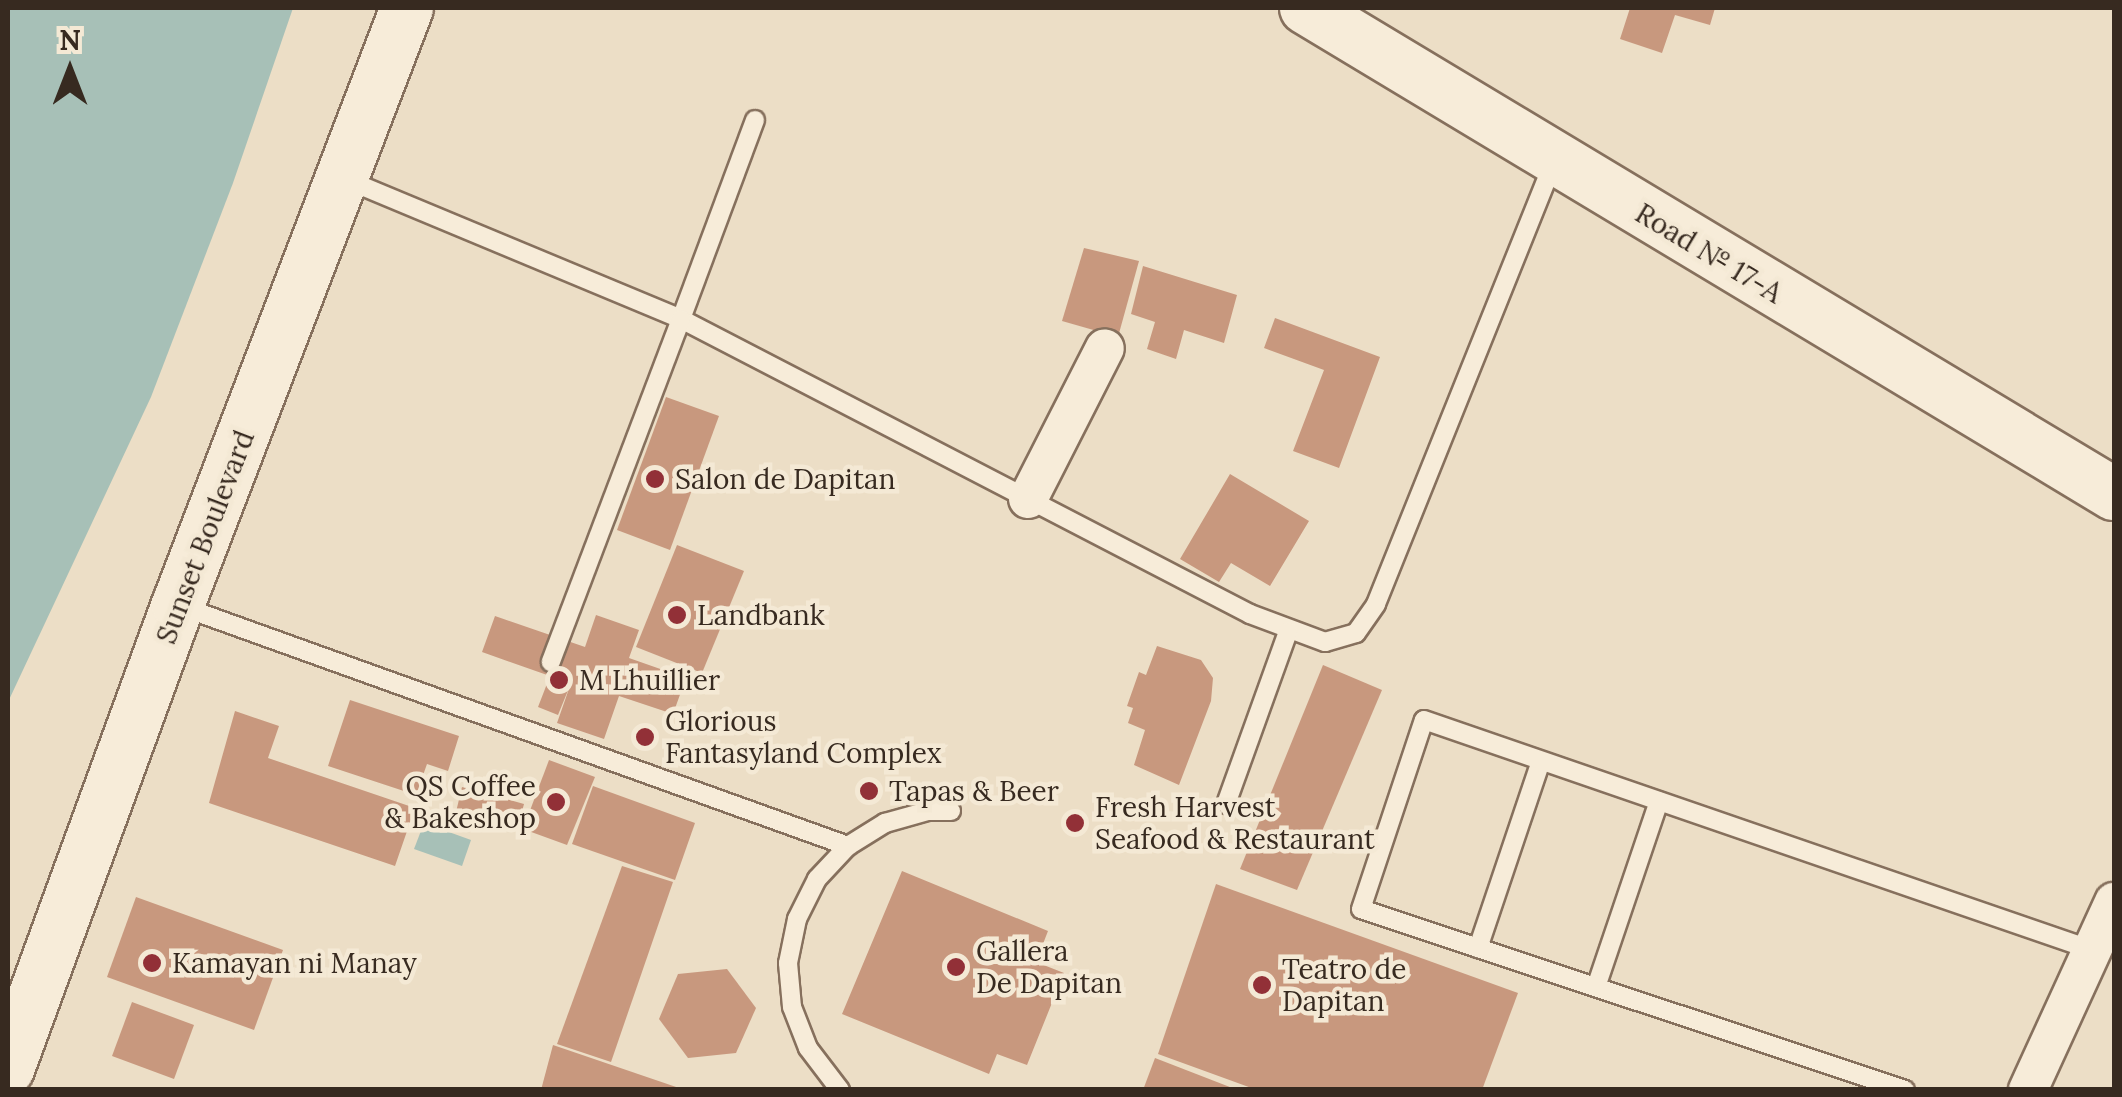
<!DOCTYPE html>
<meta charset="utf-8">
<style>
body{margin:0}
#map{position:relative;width:2122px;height:1097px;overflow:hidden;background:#ecdec6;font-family:Lora,serif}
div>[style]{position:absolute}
.water>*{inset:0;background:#a7c0b7}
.building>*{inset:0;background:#c8987e}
.roads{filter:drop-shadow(2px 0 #86705d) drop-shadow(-2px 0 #86705d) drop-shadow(0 2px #86705d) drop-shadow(0 -2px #86705d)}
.lane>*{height:18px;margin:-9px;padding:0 9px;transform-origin:9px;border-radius:9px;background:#f7ecd9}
.street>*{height:38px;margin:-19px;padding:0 19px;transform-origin:19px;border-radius:19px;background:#f7ecd9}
.secondary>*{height:52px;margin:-26px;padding:0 26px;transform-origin:26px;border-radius:26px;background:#f7ecd9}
.dots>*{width:28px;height:28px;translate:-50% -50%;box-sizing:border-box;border:5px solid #f4e9d5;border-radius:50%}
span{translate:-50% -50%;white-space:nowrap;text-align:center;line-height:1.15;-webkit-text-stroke:9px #f4e9d5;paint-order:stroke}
.street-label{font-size:28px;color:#372a20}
.poi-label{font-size:28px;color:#372a20}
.left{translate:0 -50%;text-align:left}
.right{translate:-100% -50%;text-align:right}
.frame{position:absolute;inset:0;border:10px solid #372a20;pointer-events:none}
.north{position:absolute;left:20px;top:20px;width:100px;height:100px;-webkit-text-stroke:8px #f4e9d5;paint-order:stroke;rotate:0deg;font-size:28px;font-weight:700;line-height:40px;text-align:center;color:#372a20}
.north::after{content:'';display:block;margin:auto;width:35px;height:45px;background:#372a20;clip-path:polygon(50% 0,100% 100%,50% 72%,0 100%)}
</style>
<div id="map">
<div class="water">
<i style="clip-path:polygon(8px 8px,293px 8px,233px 183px,151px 397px,8px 702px)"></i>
<i style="clip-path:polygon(424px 823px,471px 840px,462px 866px,414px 849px)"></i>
</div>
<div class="building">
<i style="clip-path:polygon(1630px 8px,1715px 8px,1710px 25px,1675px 15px,1662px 53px,1620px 39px)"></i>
<i style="clip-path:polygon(1084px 248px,1139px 261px,1118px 337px,1062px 321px)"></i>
<i style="clip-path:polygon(1143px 266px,1237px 295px,1224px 343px,1184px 330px,1176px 359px,1147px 349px,1155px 322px,1131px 314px)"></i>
<i style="clip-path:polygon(1275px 318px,1380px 357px,1339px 468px,1293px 451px,1324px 370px,1264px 348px)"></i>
<i style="clip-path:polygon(666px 397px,719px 416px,670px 550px,617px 530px)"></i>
<i style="clip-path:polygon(1230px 474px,1309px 521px,1270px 586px,1231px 563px,1219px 582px,1180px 559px)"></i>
<i style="clip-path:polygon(677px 545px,744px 571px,702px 673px,636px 647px)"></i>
<i style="clip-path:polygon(596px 615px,639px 630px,629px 658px,686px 678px,673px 714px,619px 696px,604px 739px,557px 723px,571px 683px,558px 715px,538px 707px,550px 676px,482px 652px,495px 616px,585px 647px)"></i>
<i style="clip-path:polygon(1157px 646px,1201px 660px,1213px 678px,1211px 701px,1179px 785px,1134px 765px,1145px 730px,1128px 723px,1133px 708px,1127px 706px,1139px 672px,1146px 675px)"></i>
<i style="clip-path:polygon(1323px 665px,1382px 690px,1297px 890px,1240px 869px)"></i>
<i style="clip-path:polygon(350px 700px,459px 736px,448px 771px,427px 764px,416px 795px,328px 766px)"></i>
<i style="clip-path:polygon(235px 711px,279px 726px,268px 758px,415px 808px,395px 866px,209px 803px)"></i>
<i style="clip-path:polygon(549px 760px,595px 777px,567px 845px,523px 829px)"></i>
<i style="clip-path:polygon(593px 786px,695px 823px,675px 880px,572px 844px)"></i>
<i style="clip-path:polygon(462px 787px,524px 804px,517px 829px,456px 812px)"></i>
<i style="clip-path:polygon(622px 866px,673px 882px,611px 1062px,557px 1044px)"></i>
<i style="clip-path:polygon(902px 871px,1048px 931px,1036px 962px,1064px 973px,1027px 1065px,997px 1054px,989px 1074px,842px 1014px)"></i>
<i style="clip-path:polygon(1216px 884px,1518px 993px,1482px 1090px,1257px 1090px,1158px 1054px)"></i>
<i style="clip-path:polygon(136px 897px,283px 950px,254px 1030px,107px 977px)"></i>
<i style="clip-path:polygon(727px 969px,756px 1008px,736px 1053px,688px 1058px,659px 1019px,678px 974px)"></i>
<i style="clip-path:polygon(132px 1002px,194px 1025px,174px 1079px,112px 1056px)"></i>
<i style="clip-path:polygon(553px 1045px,682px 1089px,681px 1090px,541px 1090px)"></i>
<i style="clip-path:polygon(1155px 1058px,1235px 1089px,1235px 1090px,1143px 1090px)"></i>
</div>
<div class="roads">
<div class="lane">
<i style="left:755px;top:120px;width:212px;rotate:110.4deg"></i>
<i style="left:681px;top:319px;width:641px;rotate:27.4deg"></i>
<i style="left:1250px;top:614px;width:80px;rotate:20.5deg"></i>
<i style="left:1325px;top:642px;width:32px;rotate:-16deg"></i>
<i style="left:1356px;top:633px;width:35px;rotate:-55deg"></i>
<i style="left:1376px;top:604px;width:474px;rotate:-68.1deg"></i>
<i style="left:345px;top:179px;width:364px;rotate:22.6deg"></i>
<i style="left:681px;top:319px;width:367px;rotate:110.8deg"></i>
<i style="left:183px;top:607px;width:707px;rotate:19.77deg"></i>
<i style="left:1226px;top:804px;width:183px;rotate:-70.2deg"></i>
<i style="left:1478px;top:948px;width:197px;rotate:-71.4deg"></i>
<i style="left:1596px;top:987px;width:196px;rotate:-71.3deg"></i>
<i style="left:840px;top:1090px;width:53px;rotate:-127.3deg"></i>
<i style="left:808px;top:1048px;width:44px;rotate:-111.3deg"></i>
<i style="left:792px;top:1007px;width:44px;rotate:-95.2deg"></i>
<i style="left:788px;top:963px;width:45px;rotate:-78.4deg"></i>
<i style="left:797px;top:919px;width:45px;rotate:-63.4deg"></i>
<i style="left:817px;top:879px;width:45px;rotate:-46.8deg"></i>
<i style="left:848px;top:846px;width:44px;rotate:-31.9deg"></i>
<i style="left:885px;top:823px;width:45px;rotate:-15.6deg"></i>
<i style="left:928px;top:811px;width:23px"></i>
<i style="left:1905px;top:1090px;width:573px;rotate:-161.6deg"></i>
<i style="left:1361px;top:909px;width:199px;rotate:-71.6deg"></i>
<i style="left:1424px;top:720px;width:706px;rotate:19deg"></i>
</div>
<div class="street">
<i style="left:1028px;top:499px;width:169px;rotate:-63deg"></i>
<i style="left:2028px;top:1090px;width:207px;rotate:-65.4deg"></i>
</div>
<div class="secondary">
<i style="left:1306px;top:8px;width:943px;rotate:31.03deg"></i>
<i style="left:8px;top:1069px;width:494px;rotate:-69.9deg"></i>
<i style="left:178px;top:605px;width:639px;rotate:-69.01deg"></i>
</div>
</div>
<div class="dots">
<i style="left:655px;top:479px;background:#923037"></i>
<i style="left:677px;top:615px;background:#923037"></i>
<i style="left:559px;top:680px;background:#923037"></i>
<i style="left:645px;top:737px;background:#923037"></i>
<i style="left:869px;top:791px;background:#923037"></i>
<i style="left:556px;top:802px;background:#923037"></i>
<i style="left:1075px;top:823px;background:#923037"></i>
<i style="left:152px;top:963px;background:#923037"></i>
<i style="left:956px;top:967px;background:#923037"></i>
<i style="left:1262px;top:985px;background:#923037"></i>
</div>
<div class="street-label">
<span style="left:1709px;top:253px;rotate:31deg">Road № 17-A</span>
<span style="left:205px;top:537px;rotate:-69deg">Sunset Boulevard</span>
</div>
<div class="poi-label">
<span class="left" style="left:675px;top:479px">Salon de Dapitan</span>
<span class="left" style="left:697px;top:615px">Landbank</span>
<span class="left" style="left:579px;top:680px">M Lhuillier</span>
<span class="left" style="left:665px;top:737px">Glorious<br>Fantasyland Complex</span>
<span class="right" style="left:536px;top:802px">QS Coffee<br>&amp; Bakeshop</span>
<span class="left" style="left:889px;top:791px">Tapas &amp; Beer</span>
<span class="left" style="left:1095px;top:823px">Fresh Harvest<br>Seafood &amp; Restaurant</span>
<span class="left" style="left:976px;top:967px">Gallera<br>De Dapitan</span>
<span class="left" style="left:172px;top:963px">Kamayan ni Manay</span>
<span class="left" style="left:1282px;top:985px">Teatro de<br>Dapitan</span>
</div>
<div class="frame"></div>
<div class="north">N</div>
</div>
